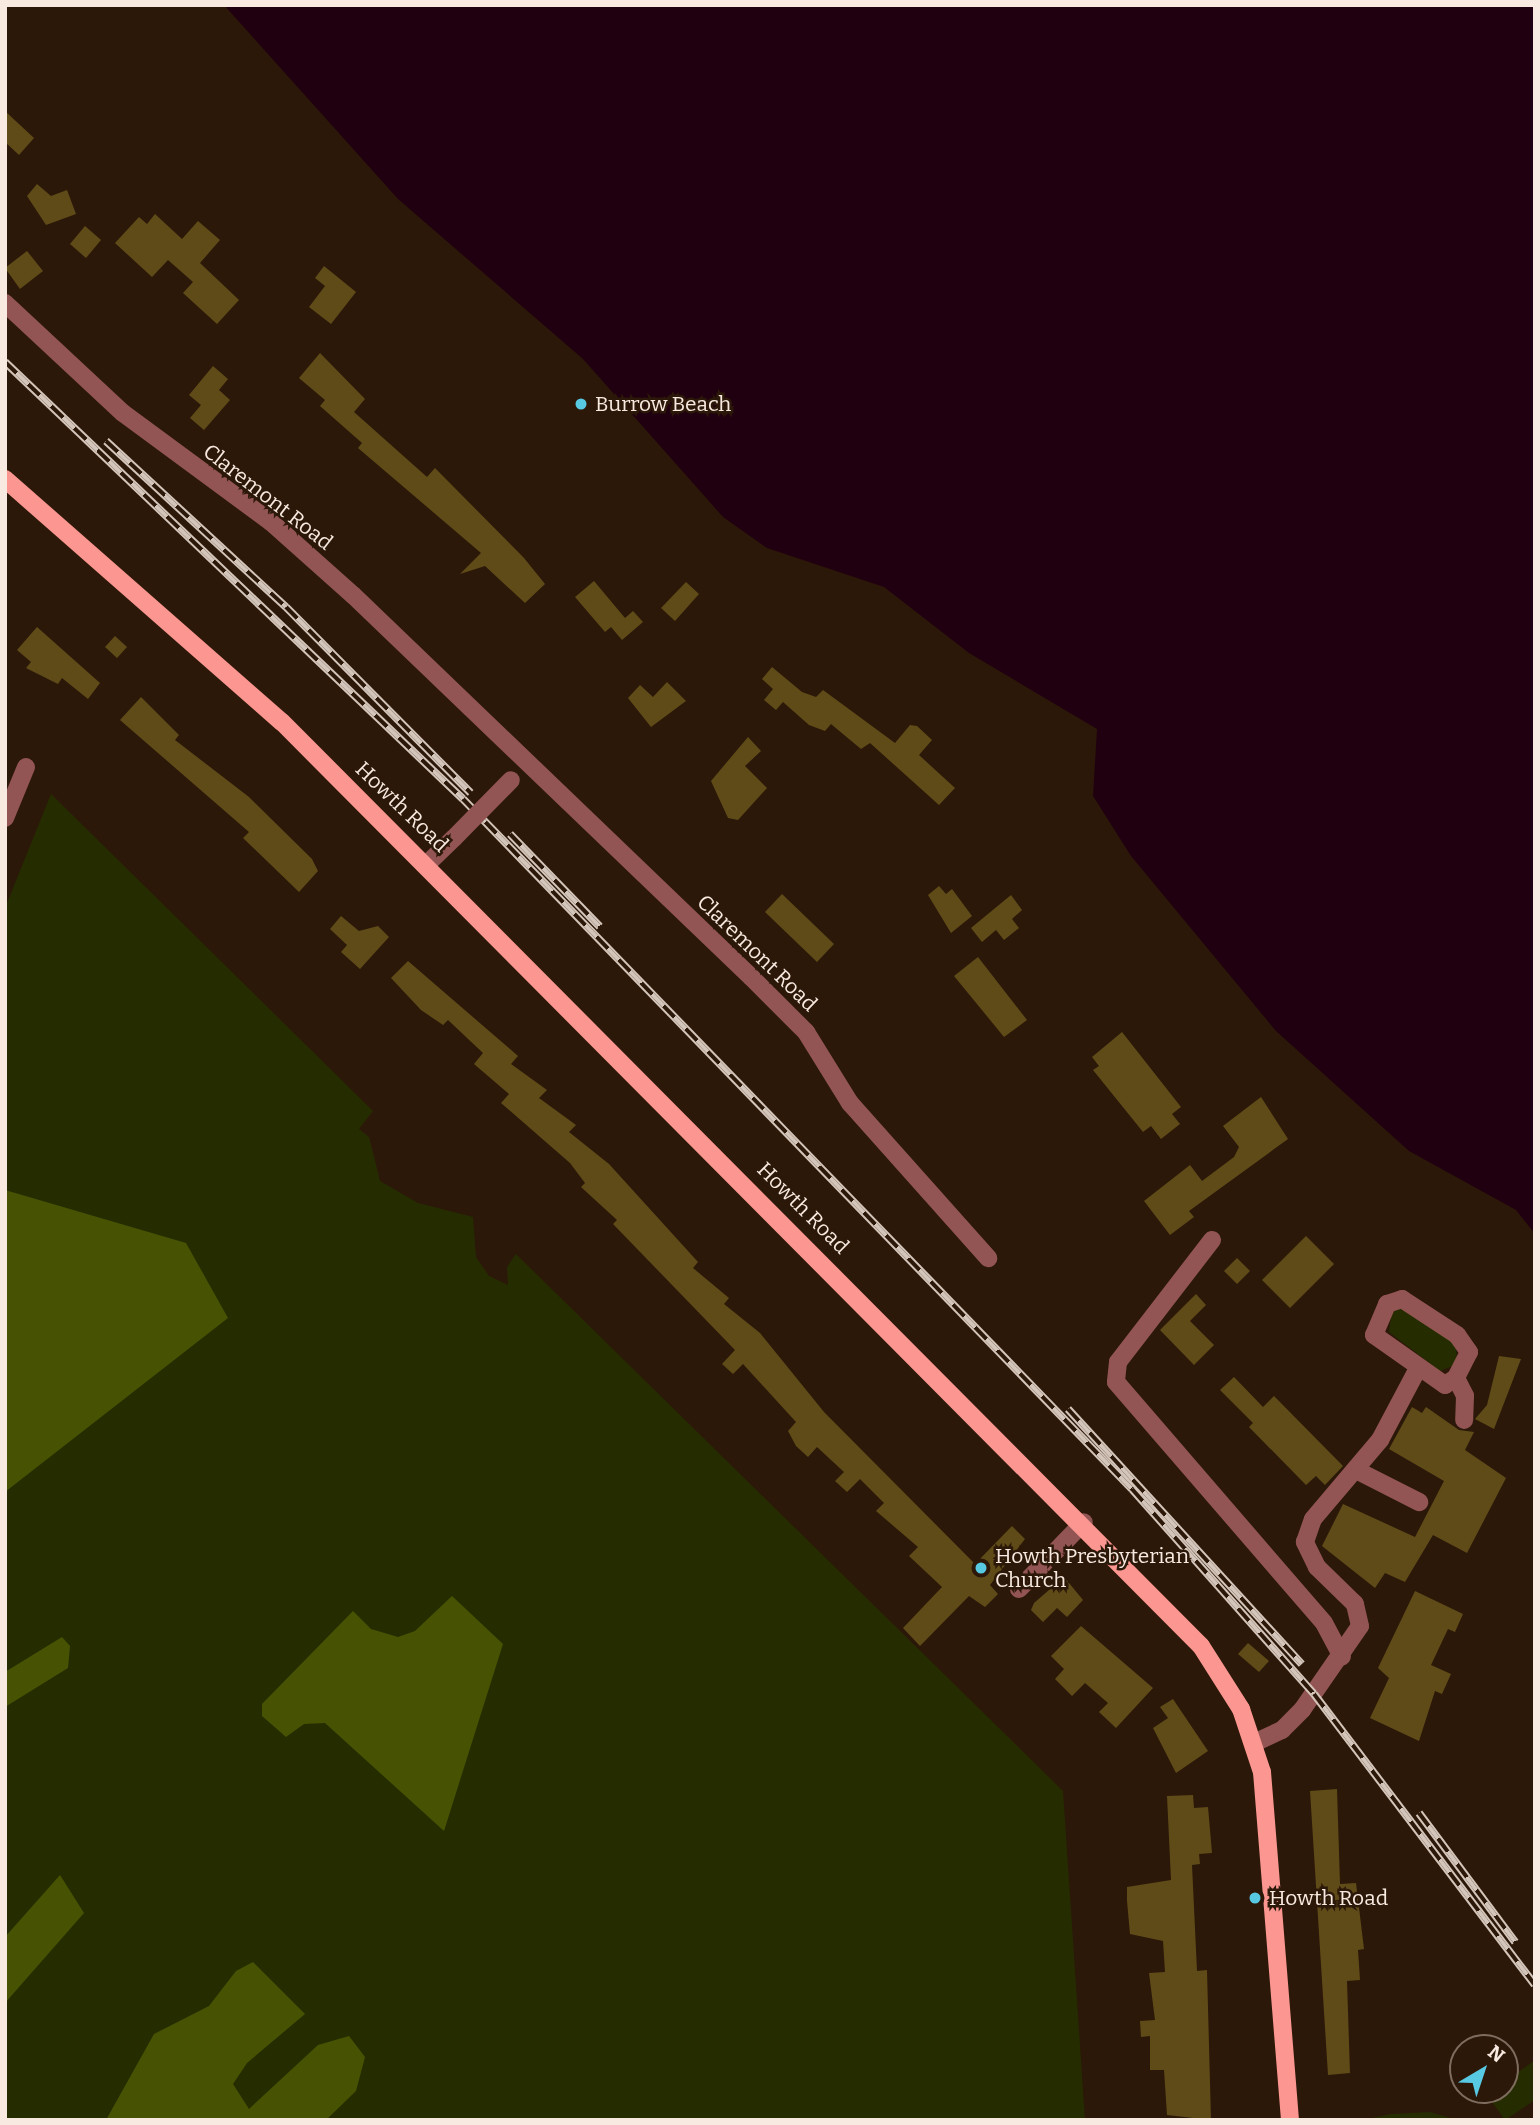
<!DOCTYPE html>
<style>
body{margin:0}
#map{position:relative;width:1540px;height:2125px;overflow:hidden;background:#2c1809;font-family:Bitter,serif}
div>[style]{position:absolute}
.green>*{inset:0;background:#252d00}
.forest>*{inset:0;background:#475303}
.water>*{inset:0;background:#200010}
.building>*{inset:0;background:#5f4b18}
.minor>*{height:18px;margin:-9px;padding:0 9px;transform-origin:9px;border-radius:9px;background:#925553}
.major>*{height:18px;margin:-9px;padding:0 9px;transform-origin:9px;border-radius:9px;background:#fb9691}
.rail>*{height:8px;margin-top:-4px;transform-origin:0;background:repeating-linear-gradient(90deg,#2c1809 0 16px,#d4c5ba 0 32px);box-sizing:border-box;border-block:2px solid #d4c5ba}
.minor-bridge>*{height:18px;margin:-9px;padding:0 9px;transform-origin:9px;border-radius:9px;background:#925553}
.dots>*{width:19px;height:19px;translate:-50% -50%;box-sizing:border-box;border:4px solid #2c1809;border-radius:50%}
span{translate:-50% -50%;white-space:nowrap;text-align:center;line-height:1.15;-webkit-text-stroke:5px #2c1809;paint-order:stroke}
.poi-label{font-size:21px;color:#f8eae0}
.left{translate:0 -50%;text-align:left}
.street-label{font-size:21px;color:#f8eae0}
.frame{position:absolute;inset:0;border:7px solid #f8eae0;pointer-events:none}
.north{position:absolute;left:1449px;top:2034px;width:70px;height:70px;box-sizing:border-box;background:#2c1809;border:2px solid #7e6c5f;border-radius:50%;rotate:39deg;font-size:19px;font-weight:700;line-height:28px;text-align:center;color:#f8eae0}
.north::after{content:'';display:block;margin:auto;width:24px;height:32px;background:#58c9e3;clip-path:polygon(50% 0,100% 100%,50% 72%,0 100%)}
</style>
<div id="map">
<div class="green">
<i style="clip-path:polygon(51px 794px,373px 1111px,359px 1129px,369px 1137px,380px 1181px,418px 1203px,473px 1217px,476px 1257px,489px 1276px,508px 1285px,507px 1267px,516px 1254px,1063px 1791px,1085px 2120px,5px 2120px,5px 908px)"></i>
<i style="clip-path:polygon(1405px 1307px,1456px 1344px,1457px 1364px,1440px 1371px,1389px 1332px,1392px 1311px)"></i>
<i style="clip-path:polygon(1535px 2060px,1535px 2100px,1505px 2120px,1487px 2095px,1505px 2090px,1505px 2082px)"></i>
<i style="clip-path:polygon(1430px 2112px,1457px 2120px,1363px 2120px,1391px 2114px)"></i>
</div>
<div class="forest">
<i style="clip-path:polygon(5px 1190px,186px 1243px,228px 1318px,5px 1492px)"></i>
<i style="clip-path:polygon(452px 1596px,503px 1644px,444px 1831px,325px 1723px,304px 1724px,286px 1737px,262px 1716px,262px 1704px,353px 1611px,371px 1629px,398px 1637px,415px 1631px)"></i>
<i style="clip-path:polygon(62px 1637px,70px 1646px,68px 1668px,5px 1707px,5px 1672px)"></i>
<i style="clip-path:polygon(60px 1875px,84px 1913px,5px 2003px,5px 1937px)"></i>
<i style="clip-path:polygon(253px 1962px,305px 2014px,247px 2063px,233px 2084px,249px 2109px,318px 2045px,349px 2036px,365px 2057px,356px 2091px,326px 2120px,106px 2120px,154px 2034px,209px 2006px,236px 1971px)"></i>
</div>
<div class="water">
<i style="clip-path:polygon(224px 5px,1535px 5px,1535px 1234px,1516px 1210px,1409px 1151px,1276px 1031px,1131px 856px,1093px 796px,1097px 729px,969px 653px,884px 587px,767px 548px,723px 517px,583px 359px,398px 199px)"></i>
</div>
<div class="building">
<i style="clip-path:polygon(5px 111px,34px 138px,19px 155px,5px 142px)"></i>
<i style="clip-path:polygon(37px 184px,51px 196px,67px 190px,76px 214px,46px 225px,27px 196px)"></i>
<i style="clip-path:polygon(155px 214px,182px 239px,198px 221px,220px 240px,200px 263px,239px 300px,217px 324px,183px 293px,193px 282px,168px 260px,152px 277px,115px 243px,139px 217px,147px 224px)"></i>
<i style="clip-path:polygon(85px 226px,101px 240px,86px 258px,70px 244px)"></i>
<i style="clip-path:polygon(27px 251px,43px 271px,20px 289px,5px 268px)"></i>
<i style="clip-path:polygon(324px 266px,356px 292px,331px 324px,309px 307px,325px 286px,315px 278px)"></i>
<i style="clip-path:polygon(320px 353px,365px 399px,354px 412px,427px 477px,435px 468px,524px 558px,545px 584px,525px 603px,485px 566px,460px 574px,481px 553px,358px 448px,362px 443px,320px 406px,325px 400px,299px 378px)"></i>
<i style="clip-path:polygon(213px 366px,228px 379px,219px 390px,230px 400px,204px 430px,190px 418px,201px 405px,189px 395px)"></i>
<i style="clip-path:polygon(594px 581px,625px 618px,633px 611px,643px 622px,622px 640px,611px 627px,605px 632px,575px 597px)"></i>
<i style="clip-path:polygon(686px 582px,699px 594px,675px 621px,661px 608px)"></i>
<i style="clip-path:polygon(37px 627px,100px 683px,88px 699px,62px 678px,58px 684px,26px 668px,31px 662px,17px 650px)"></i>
<i style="clip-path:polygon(115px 636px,127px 647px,117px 658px,105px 647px)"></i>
<i style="clip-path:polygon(772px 667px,802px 692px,816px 697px,823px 690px,895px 743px,910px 725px,917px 726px,932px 740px,919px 755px,955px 788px,939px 805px,870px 743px,861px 749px,831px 724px,825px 731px,809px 725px,783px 702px,776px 710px,764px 700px,773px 689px,762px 679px)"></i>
<i style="clip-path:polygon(667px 682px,686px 701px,651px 727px,628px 698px,640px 685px,653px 697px)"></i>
<i style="clip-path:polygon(141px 697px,179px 735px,175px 740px,249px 797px,312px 859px,318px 871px,299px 892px,243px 838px,249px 832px,120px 720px)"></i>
<i style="clip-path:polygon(748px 737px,761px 751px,745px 766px,767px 788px,738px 820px,728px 818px,711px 781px)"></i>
<i style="clip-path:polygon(939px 886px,946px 894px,952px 889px,972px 916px,951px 933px,928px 895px)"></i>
<i style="clip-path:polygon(782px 894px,834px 944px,817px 962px,765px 912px)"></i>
<i style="clip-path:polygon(1011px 895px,1022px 910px,1012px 919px,1019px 928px,1004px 940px,996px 930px,982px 942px,971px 928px)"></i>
<i style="clip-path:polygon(341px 916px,359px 931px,378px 926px,389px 937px,360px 969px,341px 952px,347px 945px,330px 929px)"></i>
<i style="clip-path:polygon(978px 957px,1027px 1020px,1004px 1037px,954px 976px)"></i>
<i style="clip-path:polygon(408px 961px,518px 1056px,511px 1064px,547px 1090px,539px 1098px,576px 1125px,569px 1132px,609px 1164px,698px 1262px,693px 1268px,729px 1298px,724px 1304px,760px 1333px,824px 1412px,975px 1564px,1012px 1526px,1025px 1539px,990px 1585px,998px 1594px,985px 1607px,969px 1596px,920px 1646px,903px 1628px,942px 1587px,909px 1556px,918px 1547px,876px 1511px,884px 1503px,860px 1479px,847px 1492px,835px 1481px,844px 1472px,817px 1447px,808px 1457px,796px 1446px,788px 1431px,796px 1422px,743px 1364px,733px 1374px,722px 1364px,735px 1350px,613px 1224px,617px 1220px,581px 1187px,585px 1183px,570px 1163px,501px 1103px,509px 1094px,474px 1064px,483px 1053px,448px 1020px,443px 1025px,421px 1010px,391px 978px)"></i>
<i style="clip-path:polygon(1122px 1032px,1181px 1107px,1172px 1114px,1180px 1124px,1161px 1139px,1151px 1126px,1143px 1132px,1093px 1070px,1099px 1066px,1092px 1057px)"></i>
<i style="clip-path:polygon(1261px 1097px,1288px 1139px,1189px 1211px,1194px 1217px,1170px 1235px,1144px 1201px,1190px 1165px,1202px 1181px,1234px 1157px,1239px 1147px,1223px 1126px)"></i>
<i style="clip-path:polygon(1306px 1236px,1334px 1264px,1290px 1308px,1262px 1280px)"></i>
<i style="clip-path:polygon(1237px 1258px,1250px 1271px,1237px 1284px,1224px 1271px)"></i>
<i style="clip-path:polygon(1196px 1294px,1206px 1305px,1190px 1321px,1214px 1345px,1194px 1365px,1160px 1330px)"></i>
<i style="clip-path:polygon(1499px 1356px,1521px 1359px,1494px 1429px,1475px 1419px,1487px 1405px)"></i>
<i style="clip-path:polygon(1234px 1377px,1263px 1407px,1274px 1396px,1343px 1466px,1325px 1485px,1316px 1476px,1306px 1485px,1249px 1427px,1253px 1423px,1220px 1390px)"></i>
<i style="clip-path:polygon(1412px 1407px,1422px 1413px,1426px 1407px,1459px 1430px,1474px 1432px,1465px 1450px,1506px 1478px,1467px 1553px,1433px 1535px,1405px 1582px,1385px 1573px,1375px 1588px,1322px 1546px,1343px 1504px,1415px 1537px,1444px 1481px,1389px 1449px)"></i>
<i style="clip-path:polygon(1064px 1577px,1083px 1600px,1067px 1617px,1057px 1608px,1043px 1622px,1031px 1610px,1034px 1603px)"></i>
<i style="clip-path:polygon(1415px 1591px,1463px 1614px,1455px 1632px,1448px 1629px,1431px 1665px,1451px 1674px,1442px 1694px,1435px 1691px,1419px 1741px,1370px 1718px,1389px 1678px,1378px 1668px)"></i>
<i style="clip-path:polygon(1081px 1626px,1153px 1688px,1116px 1728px,1099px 1712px,1108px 1703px,1085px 1683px,1072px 1696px,1055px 1679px,1064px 1669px,1051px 1656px)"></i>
<i style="clip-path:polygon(1248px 1643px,1269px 1661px,1259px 1672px,1238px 1654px)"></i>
<i style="clip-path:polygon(1173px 1699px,1208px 1751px,1176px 1773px,1153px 1728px,1168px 1718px,1160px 1707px)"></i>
<i style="clip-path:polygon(1337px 1789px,1340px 1884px,1356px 1883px,1364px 1949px,1358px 1950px,1360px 1980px,1347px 1981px,1350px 2073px,1328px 2075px,1310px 1791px)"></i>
<i style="clip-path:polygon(1193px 1795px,1194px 1808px,1208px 1807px,1212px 1853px,1199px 1854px,1200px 1864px,1192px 1865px,1197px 1971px,1207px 1970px,1211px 2120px,1167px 2115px,1164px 2070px,1150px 2070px,1150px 2036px,1141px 2037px,1140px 2021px,1155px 2020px,1149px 1973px,1165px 1972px,1163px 1941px,1130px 1934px,1127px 1901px,1127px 1887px,1171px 1880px,1167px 1796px)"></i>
</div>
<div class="minor">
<i style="left:5px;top:303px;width:161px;rotate:43deg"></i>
<i style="left:123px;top:413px;width:184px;rotate:36.4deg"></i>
<i style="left:271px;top:522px;width:110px;rotate:41.7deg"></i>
<i style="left:353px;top:595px;width:552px;rotate:43.82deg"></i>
<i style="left:751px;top:977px;width:78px;rotate:45deg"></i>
<i style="left:806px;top:1032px;width:84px;rotate:58.2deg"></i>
<i style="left:850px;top:1103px;width:208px;rotate:48.3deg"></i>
<i style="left:5px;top:818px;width:55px;rotate:-67.6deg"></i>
<i style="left:427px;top:864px;width:37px;rotate:-44deg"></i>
<i style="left:1212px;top:1240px;width:154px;rotate:127.6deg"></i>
<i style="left:1118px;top:1362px;width:20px;rotate:96deg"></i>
<i style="left:1116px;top:1382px;width:318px;rotate:49.2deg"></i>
<i style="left:1324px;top:1623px;width:38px;rotate:62deg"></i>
<i style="left:1402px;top:1299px;width:66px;rotate:33.2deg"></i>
<i style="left:1457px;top:1335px;width:21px;rotate:55deg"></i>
<i style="left:1469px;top:1352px;width:29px;rotate:117deg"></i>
<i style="left:1456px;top:1378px;width:13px;rotate:148deg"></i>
<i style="left:1445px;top:1385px;width:87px;rotate:-144.8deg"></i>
<i style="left:1374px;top:1335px;width:34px;rotate:-67deg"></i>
<i style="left:1387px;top:1304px;width:16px;rotate:-18deg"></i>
<i style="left:1456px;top:1378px;width:20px;rotate:63deg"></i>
<i style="left:1465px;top:1396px;width:24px;rotate:92deg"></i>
<i style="left:1356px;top:1470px;width:71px;rotate:26.9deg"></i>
<i style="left:1019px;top:1589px;width:93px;rotate:-45.9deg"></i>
<i style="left:1254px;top:1743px;width:31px;rotate:-25deg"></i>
<i style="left:1282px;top:1730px;width:28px;rotate:-45deg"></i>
<i style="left:1302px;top:1710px;width:102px;rotate:-55.4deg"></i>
<i style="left:1360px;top:1626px;width:23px;rotate:-103deg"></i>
<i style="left:1355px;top:1604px;width:53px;rotate:-135.8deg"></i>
<i style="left:1317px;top:1567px;width:28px;rotate:-116deg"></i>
<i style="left:1305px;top:1542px;width:24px;rotate:-71deg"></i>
<i style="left:1313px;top:1519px;width:104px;rotate:-49.7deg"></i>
<i style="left:1380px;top:1440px;width:79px;rotate:-62.1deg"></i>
</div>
<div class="major">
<i style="left:5px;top:479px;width:368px;rotate:41.3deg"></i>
<i style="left:282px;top:722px;width:1303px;rotate:45.16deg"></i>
<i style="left:1201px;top:1646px;width:75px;rotate:57.6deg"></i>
<i style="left:1241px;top:1709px;width:66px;rotate:71.6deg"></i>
<i style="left:1262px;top:1772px;width:349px;rotate:85.4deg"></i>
</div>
<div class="rail">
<i style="left:5px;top:362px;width:633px;rotate:43.66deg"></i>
<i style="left:463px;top:799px;width:961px;rotate:45.89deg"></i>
<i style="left:1132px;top:1489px;width:274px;rotate:48.4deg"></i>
<i style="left:1314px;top:1694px;width:365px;rotate:52.8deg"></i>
<i style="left:106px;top:441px;width:245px;rotate:42.7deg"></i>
<i style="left:286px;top:607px;width:262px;rotate:45.2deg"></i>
<i style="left:510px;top:834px;width:129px;rotate:45.9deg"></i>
<i style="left:1068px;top:1409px;width:346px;rotate:47.5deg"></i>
<i style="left:1419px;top:1813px;width:161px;rotate:53.3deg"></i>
</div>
<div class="minor-bridge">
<i style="left:454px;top:838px;width:81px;rotate:-45.5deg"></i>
</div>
<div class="dots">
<i style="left:581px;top:404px;background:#58c9e3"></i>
<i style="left:981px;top:1568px;background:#58c9e3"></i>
<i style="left:1255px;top:1898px;background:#58c9e3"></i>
</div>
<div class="poi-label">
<span class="left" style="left:595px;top:404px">Burrow Beach</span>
<span class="left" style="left:995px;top:1568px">Howth Presbyterian<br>Church</span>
<span class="left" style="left:1269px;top:1898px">Howth Road</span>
</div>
<div class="street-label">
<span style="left:268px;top:497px;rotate:38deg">Claremont Road</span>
<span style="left:402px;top:807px;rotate:44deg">Howth Road</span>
<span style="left:757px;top:953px;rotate:44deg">Claremont Road</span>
<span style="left:803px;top:1208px;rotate:45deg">Howth Road</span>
</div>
<div class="frame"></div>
<div class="north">N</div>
</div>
